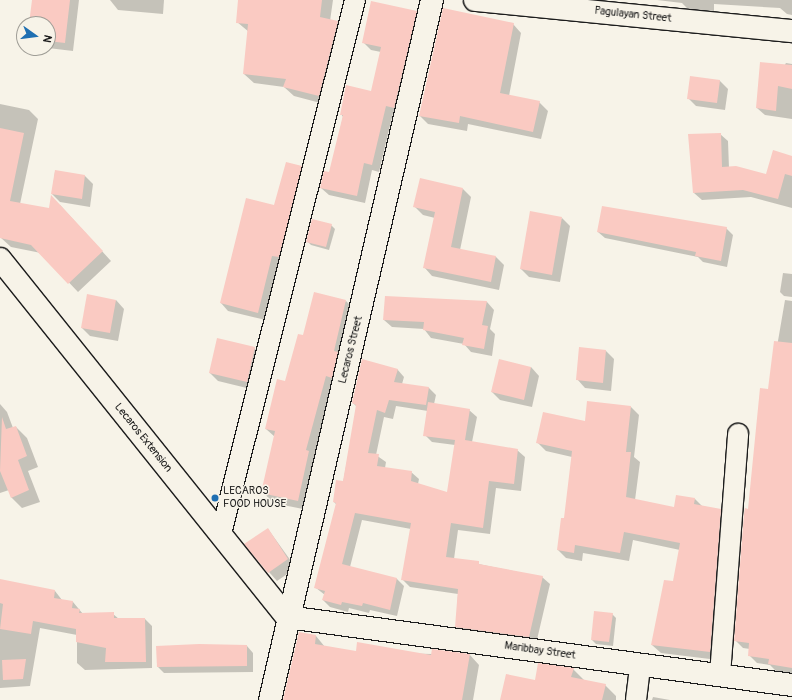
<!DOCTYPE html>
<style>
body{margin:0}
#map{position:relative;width:792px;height:700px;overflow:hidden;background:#f7f3e8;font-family:Pangolin,sans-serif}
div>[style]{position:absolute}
.shadow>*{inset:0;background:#0003}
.building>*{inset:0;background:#facac2}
.roads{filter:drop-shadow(1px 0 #1c1c1c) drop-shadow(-1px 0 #1c1c1c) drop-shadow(0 1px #1c1c1c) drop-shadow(0 -1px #1c1c1c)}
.street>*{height:20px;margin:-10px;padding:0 10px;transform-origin:10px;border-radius:10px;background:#f7f3e8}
.secondary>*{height:22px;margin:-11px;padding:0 11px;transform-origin:11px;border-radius:11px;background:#f7f3e8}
.dots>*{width:11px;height:11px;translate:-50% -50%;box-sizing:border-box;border:2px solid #f7f3e8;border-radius:50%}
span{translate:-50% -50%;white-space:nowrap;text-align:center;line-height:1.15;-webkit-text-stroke:3px #f7f3e8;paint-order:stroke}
.street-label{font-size:11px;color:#1c1c1c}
.poi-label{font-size:11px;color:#1c1c1c}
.left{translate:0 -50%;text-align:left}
.north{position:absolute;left:16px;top:16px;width:40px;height:40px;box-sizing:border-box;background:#f7f3e8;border:1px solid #9f9d96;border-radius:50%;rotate:104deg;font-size:11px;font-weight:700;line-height:16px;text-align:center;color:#1c1c1c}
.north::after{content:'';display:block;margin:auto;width:14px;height:18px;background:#1f6fb2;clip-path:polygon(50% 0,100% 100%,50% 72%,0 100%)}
</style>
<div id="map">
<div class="shadow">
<i style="clip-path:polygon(33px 0,79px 0,73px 51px,48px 48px,48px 24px,30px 24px)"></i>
<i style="clip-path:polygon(110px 0,164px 0,163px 14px,118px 10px)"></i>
<i style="clip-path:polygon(239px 0,333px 0,330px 21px,337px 22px,347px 32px,328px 105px,294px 96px,284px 87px,254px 83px,244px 74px,249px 32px,237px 22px)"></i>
<i style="clip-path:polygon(657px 0,792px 0,792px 15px,787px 14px,780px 8px,714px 4px,714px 11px,689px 10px,682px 3px)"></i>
<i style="clip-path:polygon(416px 12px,424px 19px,402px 115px,393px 113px,379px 172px,372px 170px,365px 203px,329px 195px,321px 188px,330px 174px,343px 117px,341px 114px,372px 92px,381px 52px,371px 50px,363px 42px)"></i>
<i style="clip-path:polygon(513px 24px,521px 33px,509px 96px,539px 102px,548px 111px,541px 139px,468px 124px,467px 131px,428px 124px,420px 116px)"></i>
<i style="clip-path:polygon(786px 63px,792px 64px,792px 119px,765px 115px,757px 108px)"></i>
<i style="clip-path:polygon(719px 80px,728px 89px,725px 110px,696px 106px,688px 98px)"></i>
<i style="clip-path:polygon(0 104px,29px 110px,38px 119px,20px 204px,50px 210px,60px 205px,111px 261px,78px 292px,41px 253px,11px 247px,0 237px)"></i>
<i style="clip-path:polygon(720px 134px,728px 141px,729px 168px,766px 175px,792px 157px,792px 208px,751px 197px,702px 200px,694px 193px)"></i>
<i style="clip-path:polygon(301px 166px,309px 174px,266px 320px,228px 311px,221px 303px,275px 207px)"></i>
<i style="clip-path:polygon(55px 172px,85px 176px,93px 184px,90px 207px,60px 202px,52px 194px)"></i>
<i style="clip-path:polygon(463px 189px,471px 197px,460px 250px,496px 257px,504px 265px,499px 290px,432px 276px,424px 267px,435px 218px,423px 215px,415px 207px)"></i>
<i style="clip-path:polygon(562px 218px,570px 226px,560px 282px,529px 277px,521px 269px)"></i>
<i style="clip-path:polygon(331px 225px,335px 229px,329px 250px,311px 245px,307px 241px)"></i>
<i style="clip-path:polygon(726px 228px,733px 235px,727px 267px,703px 262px,698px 257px,605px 238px,598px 232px)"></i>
<i style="clip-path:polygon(783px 273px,792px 274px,792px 297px,784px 296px,780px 292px)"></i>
<i style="clip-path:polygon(116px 300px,124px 309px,118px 341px,90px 336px,82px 328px)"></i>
<i style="clip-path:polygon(785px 300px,792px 301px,792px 674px,777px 672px,770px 665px,757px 663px,749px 655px,750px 649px,743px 648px,735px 640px,749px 510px)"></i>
<i style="clip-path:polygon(346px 301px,355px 310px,308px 510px,273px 503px,264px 493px,275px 437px,266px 429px,304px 337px)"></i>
<i style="clip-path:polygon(487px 302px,494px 310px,490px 329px,495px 334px,492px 356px,471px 352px,464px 344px,431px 338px,424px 329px,392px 327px,384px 320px)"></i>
<i style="clip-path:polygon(254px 348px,263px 356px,255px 390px,218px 381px,210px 373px)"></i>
<i style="clip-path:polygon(580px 348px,606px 351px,614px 359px,611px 391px,585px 388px,577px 379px)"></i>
<i style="clip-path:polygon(531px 367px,539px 376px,532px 407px,500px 400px,492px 392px)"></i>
<i style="clip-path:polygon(evenodd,397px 369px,404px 377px,402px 384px,429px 388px,436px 395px,434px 404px,469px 410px,477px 417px,472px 442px,517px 450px,525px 457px,521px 491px,496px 488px,490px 534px,458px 530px,454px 559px,542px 577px,550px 584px,536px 644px,463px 634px,456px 627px,458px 594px,410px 587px,403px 580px,411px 529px,362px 520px,350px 567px,397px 579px,404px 586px,397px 616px,370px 610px,369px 613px,349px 608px,348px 612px,330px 607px,323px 600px,325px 595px,316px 588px,337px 505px,334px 502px,343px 483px,357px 407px,353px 403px,397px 369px,396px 406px,428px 411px,425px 435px,432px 442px,455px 445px,448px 493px,418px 484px,419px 479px,411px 472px,385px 468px,386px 462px,376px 455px,384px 417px,393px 419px,396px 406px)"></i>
<i style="clip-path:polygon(0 404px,7px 412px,13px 428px,16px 427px,27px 438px,38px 467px,28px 471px,40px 502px,22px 508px,11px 497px,9px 490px,0 493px)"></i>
<i style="clip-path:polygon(631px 407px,639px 415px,634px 457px,640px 462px,635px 500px,675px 508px,695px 499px,703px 507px,720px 510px,729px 519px,718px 660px,661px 653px,652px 645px,674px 583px,680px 550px,633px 540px,629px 561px,583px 553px,582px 561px,566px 558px,558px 550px,565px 519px,572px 457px,546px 451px,537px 442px)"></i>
<i style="clip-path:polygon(268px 529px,296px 568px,277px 581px,269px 572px)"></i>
<i style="clip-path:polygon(0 580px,55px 591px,62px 600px,73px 602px,83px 614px,113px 614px,119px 619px,145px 619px,152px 626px,152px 668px,85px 670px,77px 663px,77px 635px,40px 628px,30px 686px,0 688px)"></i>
<i style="clip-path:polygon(612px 614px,616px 618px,613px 646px,596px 644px,592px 640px)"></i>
<i style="clip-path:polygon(299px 633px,316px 636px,325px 647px,356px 652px,470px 655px,479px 665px,473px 700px,284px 700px)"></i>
<i style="clip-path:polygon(247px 646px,253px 653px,253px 672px,164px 673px,158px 667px)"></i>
<i style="clip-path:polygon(573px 669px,585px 681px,605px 685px,616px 696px,616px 700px,501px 700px,536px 682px)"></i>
<i style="clip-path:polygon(653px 697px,670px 700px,652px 700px)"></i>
</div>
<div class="building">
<i style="clip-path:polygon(32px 0,70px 0,65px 43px,48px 41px,48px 24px,29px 24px)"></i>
<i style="clip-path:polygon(238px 0,322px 0,320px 17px,338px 21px,319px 96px,283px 87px,286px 79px,243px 74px,248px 24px,236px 23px)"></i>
<i style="clip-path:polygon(371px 1px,417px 11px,394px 108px,386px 106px,372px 165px,364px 163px,357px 196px,320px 188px,324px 171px,329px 172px,343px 115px,340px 115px,346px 85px,371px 91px,381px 47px,362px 43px)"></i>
<i style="clip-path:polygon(443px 8px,514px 23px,500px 93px,540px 101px,533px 132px,460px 116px,459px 123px,419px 116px)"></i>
<i style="clip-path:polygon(760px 62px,792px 65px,792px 89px,778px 86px,776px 111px,756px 108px)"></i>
<i style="clip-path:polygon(690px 76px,720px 80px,717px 103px,687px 99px)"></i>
<i style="clip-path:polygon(0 128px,24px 133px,10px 201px,49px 208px,51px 195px,103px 251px,68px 284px,31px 245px,0 238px)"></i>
<i style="clip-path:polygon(721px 133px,722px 167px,736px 166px,766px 174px,773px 150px,792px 156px,792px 176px,785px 174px,778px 199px,743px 190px,693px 193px,688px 134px)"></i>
<i style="clip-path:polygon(286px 162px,302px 166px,279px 257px,272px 256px,258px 313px,220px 303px,246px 198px,274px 205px)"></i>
<i style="clip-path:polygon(55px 170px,85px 175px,82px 199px,51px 194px)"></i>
<i style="clip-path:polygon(420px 178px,463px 188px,451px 247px,496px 256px,491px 282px,423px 268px,435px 212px,413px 207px)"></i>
<i style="clip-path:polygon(602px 206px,727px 227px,721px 261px,695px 256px,696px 252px,597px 232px)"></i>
<i style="clip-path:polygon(530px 211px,562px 217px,552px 275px,520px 269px)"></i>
<i style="clip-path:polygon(312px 219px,332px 224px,326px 247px,306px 242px)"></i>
<i style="clip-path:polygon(314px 292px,346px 300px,334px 351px,338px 352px,332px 378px,326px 376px,306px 450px,309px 451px,298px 501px,261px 493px,275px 431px,265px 429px,277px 379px,285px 381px,298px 334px,303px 335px)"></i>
<i style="clip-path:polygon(87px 294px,116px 300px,110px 333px,81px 328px)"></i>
<i style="clip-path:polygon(385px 296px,487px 301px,482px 325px,488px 326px,484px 349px,462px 345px,464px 338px,423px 330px,424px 322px,383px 320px)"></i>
<i style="clip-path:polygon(217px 338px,255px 347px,247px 382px,209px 373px)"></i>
<i style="clip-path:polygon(774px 341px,792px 343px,792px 668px,768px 664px,769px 659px,748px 656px,749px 643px,734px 641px,744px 514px,745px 508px,748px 509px,760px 388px,768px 389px)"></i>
<i style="clip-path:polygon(579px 347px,606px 350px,603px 383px,576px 380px)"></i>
<i style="clip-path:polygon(362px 359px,398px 369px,394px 382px,429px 387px,426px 405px,389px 400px,385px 413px,377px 410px,368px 453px,379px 454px,377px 466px,412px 471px,411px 481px,447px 492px,455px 440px,423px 436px,428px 402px,470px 409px,465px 440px,518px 449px,514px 484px,489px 481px,483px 528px,451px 523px,446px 557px,479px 561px,479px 564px,543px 576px,529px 637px,455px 627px,458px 589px,401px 580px,411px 523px,355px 513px,342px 564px,397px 578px,390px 610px,363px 603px,362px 606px,342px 602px,341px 605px,322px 600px,325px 591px,314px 588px,336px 503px,333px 502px,336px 480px,343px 481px,356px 405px,352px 403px)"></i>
<i style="clip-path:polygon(499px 359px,531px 367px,524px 400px,491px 392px)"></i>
<i style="clip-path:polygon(587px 401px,631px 406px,626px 452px,631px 452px,626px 497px,674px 507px,676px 495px,695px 498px,694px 504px,721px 509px,710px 652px,651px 645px,664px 580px,673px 581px,680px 543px,624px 532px,620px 553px,575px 545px,574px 553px,557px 550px,561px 518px,564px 518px,572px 451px,536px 443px,543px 412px,585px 421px)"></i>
<i style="clip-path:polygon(2px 417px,6px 429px,16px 426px,27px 456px,18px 460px,29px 490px,11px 498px,0 471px)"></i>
<i style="clip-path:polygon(268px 528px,288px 559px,268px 573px,244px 544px)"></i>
<i style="clip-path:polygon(0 579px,55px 590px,54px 598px,73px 601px,72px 608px,80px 609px,79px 613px,114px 612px,114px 618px,145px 618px,146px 662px,105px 662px,106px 648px,76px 642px,76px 629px,33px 621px,31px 634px,0 629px,3px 604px,0 603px)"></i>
<i style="clip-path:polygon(594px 611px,613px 613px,609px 642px,591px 640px)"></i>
<i style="clip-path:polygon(299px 632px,316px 635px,315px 644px,356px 651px,357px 642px,431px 655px,432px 649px,470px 654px,462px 700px,283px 700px)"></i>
<i style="clip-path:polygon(199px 644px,247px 645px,247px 666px,157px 667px,156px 646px)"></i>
<i style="clip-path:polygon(26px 659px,23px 679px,3px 680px,2px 660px)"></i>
<i style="clip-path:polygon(538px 663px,574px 668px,571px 677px,606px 684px,602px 700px,500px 700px,506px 674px,535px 680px)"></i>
</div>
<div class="roads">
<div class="street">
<i style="left:221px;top:534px;width:551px;rotate:-75.91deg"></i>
<i style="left:720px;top:675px;width:242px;rotate:-85.7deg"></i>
<i style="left:636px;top:700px;width:35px;rotate:-83deg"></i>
</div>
<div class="secondary">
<i style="left:475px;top:0;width:319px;rotate:5.6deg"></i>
<i style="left:0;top:259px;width:459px;rotate:51.3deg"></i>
<i style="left:287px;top:617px;width:510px;rotate:7.67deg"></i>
<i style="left:270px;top:700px;width:719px;rotate:-76.97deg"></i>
</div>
</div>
<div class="dots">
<i style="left:215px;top:498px;background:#1f6fb2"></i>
</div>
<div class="street-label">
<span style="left:633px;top:15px;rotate:6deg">Pagulayan Street</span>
<span style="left:351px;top:350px;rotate:-76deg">Lecaros Street</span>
<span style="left:143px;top:438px;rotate:51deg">Lecaros Extension</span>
<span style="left:540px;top:651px;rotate:8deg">Maribbay Street</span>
</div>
<div class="poi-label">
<span class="left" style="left:223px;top:498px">LECAROS<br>FOOD HOUSE</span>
</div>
<div class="north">N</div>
</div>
